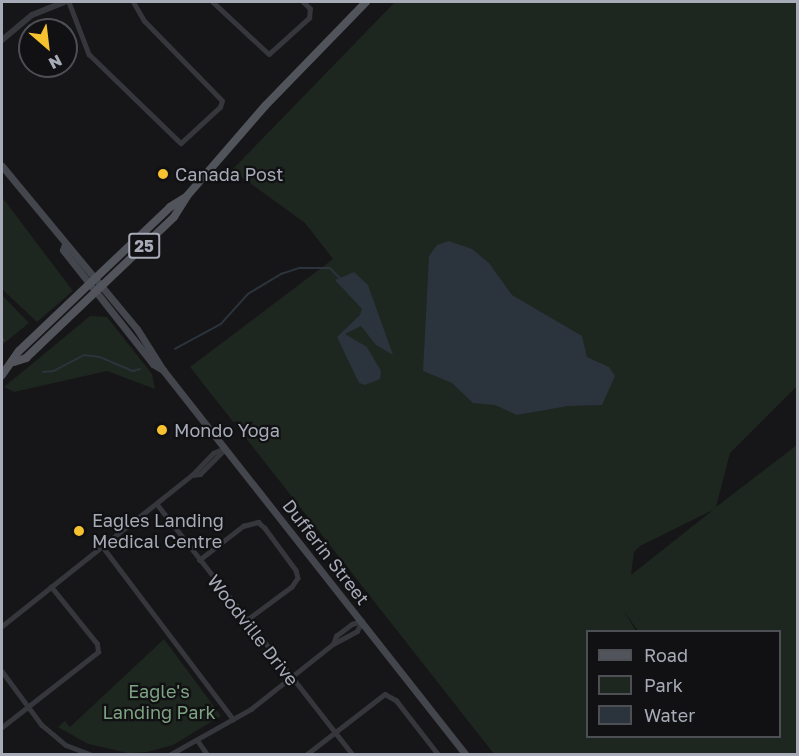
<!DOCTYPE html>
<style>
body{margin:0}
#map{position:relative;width:799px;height:756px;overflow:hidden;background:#161618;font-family:"Golos Text",sans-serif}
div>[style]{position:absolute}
.green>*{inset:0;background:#1d261f}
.water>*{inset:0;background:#2b333c}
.stream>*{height:1.5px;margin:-0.75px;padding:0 0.75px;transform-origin:0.75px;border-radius:0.75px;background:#2b333c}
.minor>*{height:4.5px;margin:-2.25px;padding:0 2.25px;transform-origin:2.25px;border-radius:2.25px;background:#36373d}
.tertiary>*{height:6px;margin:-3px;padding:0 3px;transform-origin:3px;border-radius:3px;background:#36373d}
.secondary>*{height:7px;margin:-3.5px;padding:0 3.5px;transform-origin:3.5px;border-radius:3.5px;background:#44464d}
.primary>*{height:8px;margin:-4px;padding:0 4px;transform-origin:4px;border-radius:4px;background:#52545c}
.dots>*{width:16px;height:16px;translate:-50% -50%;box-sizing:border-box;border:3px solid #111113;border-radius:50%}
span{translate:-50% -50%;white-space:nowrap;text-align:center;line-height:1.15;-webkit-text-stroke:4.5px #111113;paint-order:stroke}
.shield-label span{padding:2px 4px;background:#111113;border:2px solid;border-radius:4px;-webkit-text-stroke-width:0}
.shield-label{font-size:16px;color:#a7abb8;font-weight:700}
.poi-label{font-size:18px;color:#a7abb8}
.left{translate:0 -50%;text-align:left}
.street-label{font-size:18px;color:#a7abb8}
.park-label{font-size:18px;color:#7ea383}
.frame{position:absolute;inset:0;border:3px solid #a7abb8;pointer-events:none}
.legend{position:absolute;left:586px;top:630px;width:195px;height:108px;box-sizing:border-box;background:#111113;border:2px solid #4d4f55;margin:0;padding:8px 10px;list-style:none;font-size:18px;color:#a7abb8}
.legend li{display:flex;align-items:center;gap:12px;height:30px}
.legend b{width:30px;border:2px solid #4d4f55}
.north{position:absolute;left:18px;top:18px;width:60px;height:60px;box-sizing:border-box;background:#111113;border:2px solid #4d4f55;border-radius:50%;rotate:152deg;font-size:16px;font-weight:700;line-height:24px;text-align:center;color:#a7abb8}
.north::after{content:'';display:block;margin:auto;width:21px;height:27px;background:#f6c22f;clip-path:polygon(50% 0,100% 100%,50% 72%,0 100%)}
</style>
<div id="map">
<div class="green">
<i style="clip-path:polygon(evenodd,395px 2px,797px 2px,797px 386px,730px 453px,716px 507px,797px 445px,797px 754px,494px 754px,190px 367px,333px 259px,305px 223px,232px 170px,395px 2px,713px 510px,631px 575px,634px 552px,640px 546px,713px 510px,395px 2px,623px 610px,638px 631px,780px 632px,780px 736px,588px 736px,588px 632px,636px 631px,623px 610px)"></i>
<i style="clip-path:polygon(2px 197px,73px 291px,37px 322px,2px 289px)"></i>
<i style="clip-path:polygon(2px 295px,29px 323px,2px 345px)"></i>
<i style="clip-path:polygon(90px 316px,107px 317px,152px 374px,155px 389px,107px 371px,14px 392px,4px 387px)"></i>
<i style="clip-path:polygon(164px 639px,221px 716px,173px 745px,147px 752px,128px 753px,88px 744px,58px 727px,65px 721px,70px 727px)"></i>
</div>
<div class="water">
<i style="clip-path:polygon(449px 241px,472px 249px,489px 263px,512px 295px,582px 336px,587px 357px,609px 367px,615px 376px,602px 405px,568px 406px,517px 415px,495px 405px,473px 403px,452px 383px,423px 371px,429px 256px,437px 245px)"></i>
<i style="clip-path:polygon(354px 272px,368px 285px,393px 355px,376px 345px,361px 326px,345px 334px,367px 347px,381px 371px,380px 379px,365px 385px,359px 383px,337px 337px,360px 315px,362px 309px,335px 280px)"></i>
</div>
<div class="stream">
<i style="left:2px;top:338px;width:3px;rotate:45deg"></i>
<i style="left:175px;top:349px;width:52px;rotate:-28.5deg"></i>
<i style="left:221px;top:324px;width:40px;rotate:-48deg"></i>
<i style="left:248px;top:294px;width:39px;rotate:-31deg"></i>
<i style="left:281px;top:274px;width:20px;rotate:-18deg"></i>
<i style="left:300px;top:268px;width:30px"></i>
<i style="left:330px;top:268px;width:14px;rotate:45deg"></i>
<i style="left:43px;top:372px;width:11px;rotate:-5deg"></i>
<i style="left:54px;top:371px;width:34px;rotate:-28deg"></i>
<i style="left:84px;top:355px;width:16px;rotate:7deg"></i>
<i style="left:100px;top:357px;width:36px;rotate:23deg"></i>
<i style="left:133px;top:371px;width:7px;rotate:-16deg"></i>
</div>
<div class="minor">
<i style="left:69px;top:2px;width:56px;rotate:69deg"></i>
<i style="left:89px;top:54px;width:128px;rotate:44.1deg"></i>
<i style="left:181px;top:143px;width:53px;rotate:-42.7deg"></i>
<i style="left:220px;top:107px;width:6px;rotate:-72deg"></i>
<i style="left:222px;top:101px;width:112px;rotate:-134.3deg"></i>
<i style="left:144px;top:21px;width:22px;rotate:-120deg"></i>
<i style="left:213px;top:2px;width:76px;rotate:42.9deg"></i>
<i style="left:269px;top:54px;width:54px;rotate:-42deg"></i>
<i style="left:309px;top:18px;width:9px;rotate:-84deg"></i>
<i style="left:310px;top:9px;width:10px;rotate:-135deg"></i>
<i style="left:192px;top:475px;width:30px;rotate:-46deg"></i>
<i style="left:213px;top:453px;width:11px;rotate:-22deg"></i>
<i style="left:157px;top:504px;width:317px;rotate:52deg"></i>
<i style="left:103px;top:547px;width:216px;rotate:52.9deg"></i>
<i style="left:199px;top:560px;width:56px;rotate:-37.7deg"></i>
<i style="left:243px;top:526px;width:16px;rotate:-15deg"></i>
<i style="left:258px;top:522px;width:9px;rotate:41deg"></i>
<i style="left:265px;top:528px;width:52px;rotate:53.6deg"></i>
<i style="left:296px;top:570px;width:8px;rotate:76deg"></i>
<i style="left:298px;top:578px;width:11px;rotate:124deg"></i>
<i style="left:292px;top:587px;width:57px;rotate:143.5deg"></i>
<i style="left:2px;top:626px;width:243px;rotate:-38.5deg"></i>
<i style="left:192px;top:475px;width:8px;rotate:-7deg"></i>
<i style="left:200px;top:474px;width:35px;rotate:-45deg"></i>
<i style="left:333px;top:644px;width:9px;rotate:-69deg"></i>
<i style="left:336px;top:636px;width:20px;rotate:-37deg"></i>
<i style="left:352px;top:624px;width:10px;rotate:-17deg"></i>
<i style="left:2px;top:671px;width:67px;rotate:53.5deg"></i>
<i style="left:42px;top:725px;width:31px;rotate:40deg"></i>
<i style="left:66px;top:745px;width:25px;rotate:21deg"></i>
<i style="left:2px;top:727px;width:122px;rotate:-38deg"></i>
<i style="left:98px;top:652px;width:8px;rotate:-97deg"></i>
<i style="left:97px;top:644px;width:73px;rotate:-128.9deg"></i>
<i style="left:198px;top:741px;width:16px;rotate:55deg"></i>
<i style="left:171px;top:754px;width:92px;rotate:-29.4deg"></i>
<i style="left:251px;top:709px;width:105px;rotate:-38.4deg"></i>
<i style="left:333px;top:644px;width:27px;rotate:-28deg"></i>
<i style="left:357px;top:631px;width:11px;rotate:-63deg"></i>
<i style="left:307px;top:754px;width:98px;rotate:-37.6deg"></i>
<i style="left:385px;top:694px;width:13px;rotate:29deg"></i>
<i style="left:396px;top:700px;width:68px;rotate:52.1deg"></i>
</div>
<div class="tertiary">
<i style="left:2px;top:40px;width:39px;rotate:-40deg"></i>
<i style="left:32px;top:15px;width:35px;rotate:-22deg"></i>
</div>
<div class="secondary">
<i style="left:2px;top:166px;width:212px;rotate:50.4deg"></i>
<i style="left:137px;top:329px;width:49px;rotate:57.6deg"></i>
<i style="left:65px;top:244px;width:6px;rotate:108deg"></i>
<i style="left:63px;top:250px;width:145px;rotate:51.7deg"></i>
<i style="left:153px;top:364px;width:12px;rotate:31deg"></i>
<i style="left:163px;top:370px;width:489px;rotate:51.8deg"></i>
</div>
<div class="primary">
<i style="left:14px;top:362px;width:13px;rotate:-18deg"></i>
<i style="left:26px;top:358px;width:204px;rotate:-43.6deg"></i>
<i style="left:174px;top:217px;width:25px;rotate:-58deg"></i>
<i style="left:187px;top:196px;width:119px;rotate:-49.1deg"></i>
<i style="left:265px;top:106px;width:145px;rotate:-45.8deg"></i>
<i style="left:2px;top:375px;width:29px;rotate:-55deg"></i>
<i style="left:19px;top:351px;width:209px;rotate:-43.6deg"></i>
<i style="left:170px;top:207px;width:19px;rotate:-32deg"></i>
</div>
<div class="dots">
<i style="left:163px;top:174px;background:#f6c22f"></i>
<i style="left:162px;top:430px;background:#f6c22f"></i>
<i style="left:79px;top:531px;background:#f6c22f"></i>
</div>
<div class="shield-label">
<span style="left:144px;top:246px">25</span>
</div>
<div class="poi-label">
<span class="left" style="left:175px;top:174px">Canada Post</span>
<span class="left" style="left:174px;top:430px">Mondo Yoga</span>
<span class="left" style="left:92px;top:531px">Eagles Landing<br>Medical Centre</span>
</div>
<div class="street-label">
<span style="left:326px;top:552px;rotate:52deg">Dufferin Street</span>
<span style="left:253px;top:630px;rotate:52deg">Woodville Drive</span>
</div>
<div class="park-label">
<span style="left:159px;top:702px">Eagle's<br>Landing Park</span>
</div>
<div class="frame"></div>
<ul class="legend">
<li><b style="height:8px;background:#52545c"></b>Road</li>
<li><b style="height:16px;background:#1d261f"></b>Park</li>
<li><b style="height:16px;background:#2b333c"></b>Water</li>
</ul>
<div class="north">N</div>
</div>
